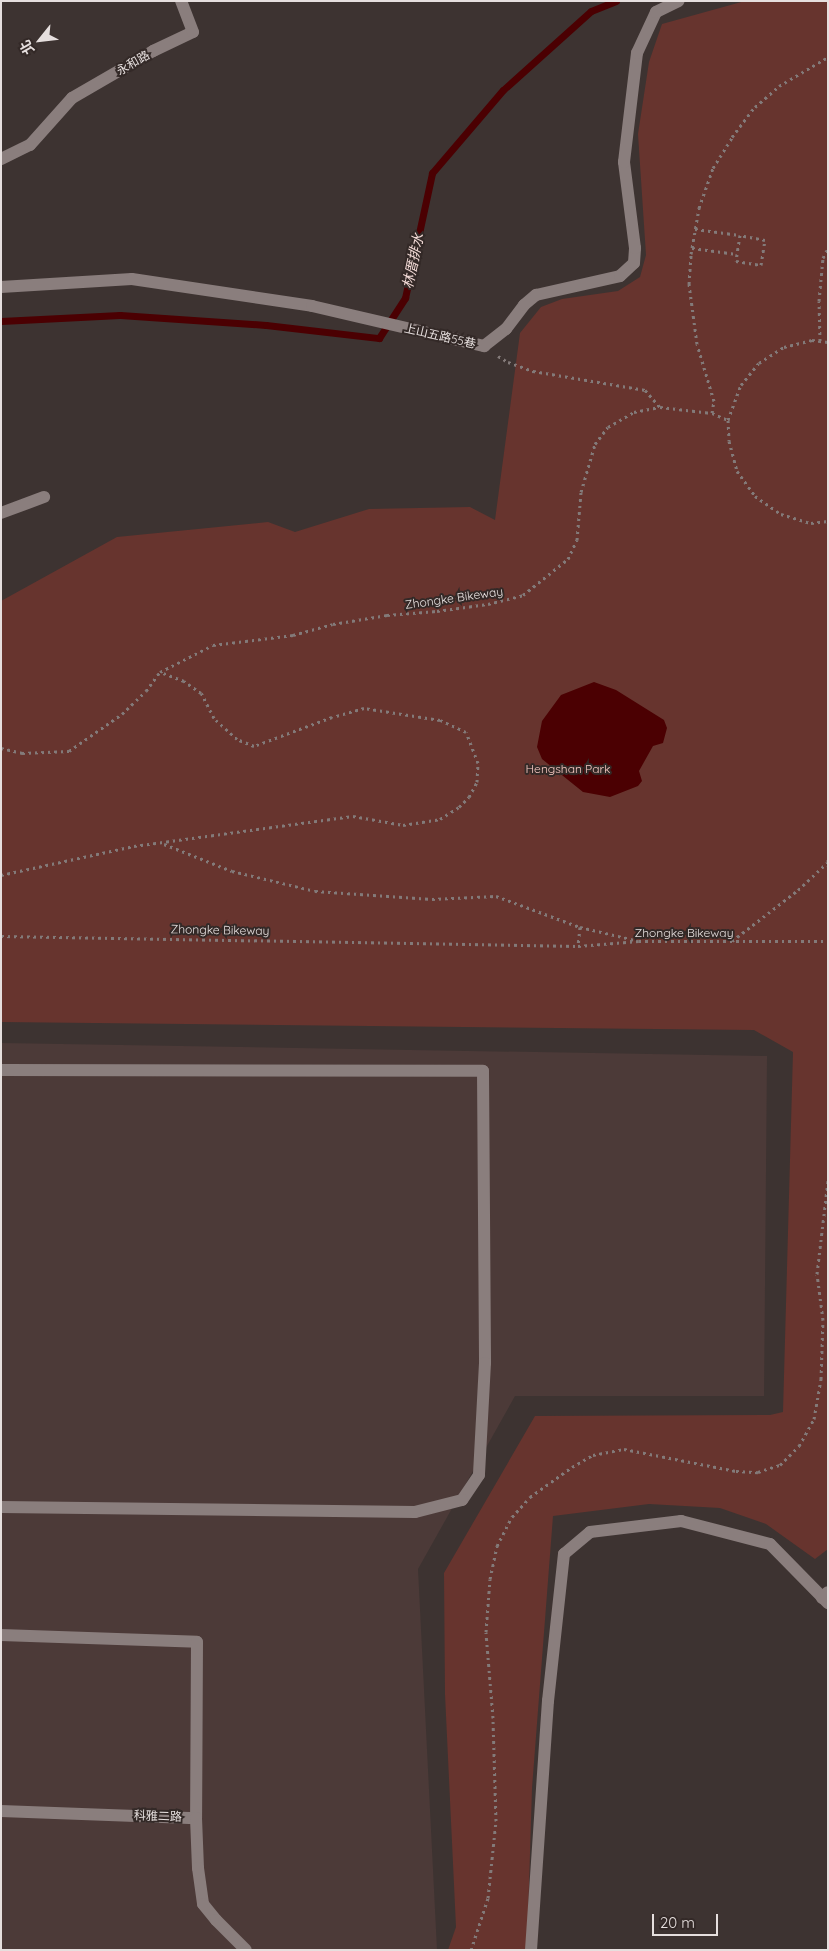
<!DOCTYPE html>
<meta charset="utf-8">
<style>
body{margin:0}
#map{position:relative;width:829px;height:1951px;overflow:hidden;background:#3d3331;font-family:Quicksand,"Noto Sans TC",sans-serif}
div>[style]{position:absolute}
.built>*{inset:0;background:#4c3a38}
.green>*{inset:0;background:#67342e}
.water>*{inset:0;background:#4b0002}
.stream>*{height:7px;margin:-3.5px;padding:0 3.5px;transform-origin:3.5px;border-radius:3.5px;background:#4b0002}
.path>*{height:3px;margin-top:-1.5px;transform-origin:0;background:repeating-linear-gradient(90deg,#837a79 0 2.5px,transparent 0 6.5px)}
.lane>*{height:12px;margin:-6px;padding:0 6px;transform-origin:6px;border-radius:6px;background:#8a7e7d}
.street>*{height:12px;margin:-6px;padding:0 6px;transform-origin:6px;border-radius:6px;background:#8a7e7d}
.secondary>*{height:12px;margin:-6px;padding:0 6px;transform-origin:6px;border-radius:6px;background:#8a7e7d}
span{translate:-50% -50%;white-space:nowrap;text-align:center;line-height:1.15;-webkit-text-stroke:4px #332927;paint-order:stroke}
.street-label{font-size:12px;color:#e6dfde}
.park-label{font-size:12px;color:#f6c8c1}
.water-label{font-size:14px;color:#f2dad6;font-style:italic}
.frame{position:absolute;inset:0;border:2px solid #e6dfde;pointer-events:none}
.north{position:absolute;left:15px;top:15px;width:50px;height:50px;-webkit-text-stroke:4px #332927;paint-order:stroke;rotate:241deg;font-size:14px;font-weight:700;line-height:20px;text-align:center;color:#e6dfde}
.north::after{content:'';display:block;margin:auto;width:18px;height:22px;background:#e6dfde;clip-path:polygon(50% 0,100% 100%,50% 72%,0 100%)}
.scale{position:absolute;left:652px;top:1914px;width:66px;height:22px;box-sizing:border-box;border:2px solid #e6dfde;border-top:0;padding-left:6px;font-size:15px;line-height:18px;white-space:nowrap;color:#e6dfde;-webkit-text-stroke:4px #332927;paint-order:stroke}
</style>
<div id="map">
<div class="built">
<i style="clip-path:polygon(1px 1043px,767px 1056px,764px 1396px,515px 1396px,418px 1569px,437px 1950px,1px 1950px)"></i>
</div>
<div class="green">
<i style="clip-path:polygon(745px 1px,828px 1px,828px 1549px,815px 1559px,766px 1524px,720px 1508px,649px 1504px,553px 1516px,532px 1788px,527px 1950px,448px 1950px,456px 1927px,445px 1694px,444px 1573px,535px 1416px,770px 1415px,783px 1412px,793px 1052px,754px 1030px,1px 1022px,1px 601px,117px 537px,268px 522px,295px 532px,369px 509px,470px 507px,495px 520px,520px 333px,541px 307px,562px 299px,618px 291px,640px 277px,646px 255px,638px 134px,649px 62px,662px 24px)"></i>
</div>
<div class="water">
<i style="clip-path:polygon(594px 682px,616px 690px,664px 720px,667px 728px,663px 743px,653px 746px,639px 771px,642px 781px,638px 786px,610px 797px,583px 792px,542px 759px,537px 747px,542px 721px,561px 695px)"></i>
</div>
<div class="stream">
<i style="left:1px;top:321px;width:119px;rotate:-2.9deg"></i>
<i style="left:120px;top:315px;width:146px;rotate:3.9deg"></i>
<i style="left:266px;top:325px;width:114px;rotate:6.6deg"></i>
<i style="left:379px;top:338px;width:48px;rotate:-57deg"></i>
<i style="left:405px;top:298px;width:128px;rotate:-77.8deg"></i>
<i style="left:432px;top:173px;width:109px;rotate:-49.5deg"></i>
<i style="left:503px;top:90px;width:118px;rotate:-41.9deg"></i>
<i style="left:591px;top:11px;width:27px;rotate:-22deg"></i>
</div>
<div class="path">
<i style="left:695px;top:229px;width:45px;rotate:7.6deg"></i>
<i style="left:692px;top:248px;width:45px;rotate:7.6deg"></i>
<i style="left:737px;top:254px;width:7px;rotate:98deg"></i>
<i style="left:736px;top:261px;width:25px;rotate:9deg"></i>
<i style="left:761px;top:265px;width:25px;rotate:-81deg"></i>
<i style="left:765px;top:240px;width:25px;rotate:-169deg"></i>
<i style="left:740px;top:235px;width:19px;rotate:99deg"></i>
<i style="left:820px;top:341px;width:40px;rotate:-91.4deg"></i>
<i style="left:819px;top:301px;width:43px;rotate:-84.7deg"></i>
<i style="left:823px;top:258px;width:11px;rotate:-63deg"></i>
<i style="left:498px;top:356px;width:12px;rotate:31deg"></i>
<i style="left:508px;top:362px;width:27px;rotate:20deg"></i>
<i style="left:533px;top:371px;width:114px;rotate:9.6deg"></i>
<i style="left:645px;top:390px;width:23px;rotate:49deg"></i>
<i style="left:712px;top:413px;width:12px;rotate:-81deg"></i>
<i style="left:714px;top:401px;width:59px;rotate:-106.6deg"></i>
<i style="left:697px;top:344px;width:61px;rotate:-97.6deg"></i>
<i style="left:689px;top:284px;width:30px;rotate:-86deg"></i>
<i style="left:691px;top:254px;width:47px;rotate:-80.1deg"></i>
<i style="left:699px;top:208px;width:42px;rotate:-70.7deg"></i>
<i style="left:713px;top:168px;width:36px;rotate:-58deg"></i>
<i style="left:732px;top:137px;width:38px;rotate:-53deg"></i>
<i style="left:755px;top:107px;width:32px;rotate:-41deg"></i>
<i style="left:779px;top:86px;width:57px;rotate:-30.6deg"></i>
<i style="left:728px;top:420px;width:37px;rotate:-70deg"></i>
<i style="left:741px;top:385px;width:28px;rotate:-51deg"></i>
<i style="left:759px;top:363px;width:30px;rotate:-33deg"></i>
<i style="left:784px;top:347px;width:29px;rotate:-14deg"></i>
<i style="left:812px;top:340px;width:16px;rotate:7deg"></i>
<i style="left:1px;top:748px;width:22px;rotate:13deg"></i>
<i style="left:22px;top:753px;width:47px;rotate:-2.4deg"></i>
<i style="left:69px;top:751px;width:65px;rotate:-34.9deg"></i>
<i style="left:122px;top:714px;width:33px;rotate:-44deg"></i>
<i style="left:146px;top:691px;width:24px;rotate:-54deg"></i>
<i style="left:160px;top:672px;width:59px;rotate:-27deg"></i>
<i style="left:213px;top:645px;width:81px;rotate:-7.1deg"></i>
<i style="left:293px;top:635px;width:41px;rotate:-15.4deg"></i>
<i style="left:333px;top:624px;width:55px;rotate:-9.5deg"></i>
<i style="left:387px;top:615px;width:50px;rotate:-4.6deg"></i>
<i style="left:437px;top:611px;width:51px;rotate:-7.8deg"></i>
<i style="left:488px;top:604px;width:36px;rotate:-14deg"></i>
<i style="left:523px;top:595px;width:58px;rotate:-38.7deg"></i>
<i style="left:568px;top:559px;width:21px;rotate:-65deg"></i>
<i style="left:577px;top:540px;width:48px;rotate:-85.2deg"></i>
<i style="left:581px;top:492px;width:50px;rotate:-73.7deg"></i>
<i style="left:595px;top:444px;width:21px;rotate:-53deg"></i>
<i style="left:608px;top:427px;width:30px;rotate:-30deg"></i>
<i style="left:634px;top:412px;width:26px;rotate:-11deg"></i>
<i style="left:660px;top:407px;width:52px;rotate:6.6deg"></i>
<i style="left:712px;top:413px;width:17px;rotate:24deg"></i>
<i style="left:728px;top:420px;width:21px;rotate:87deg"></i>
<i style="left:729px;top:441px;width:31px;rotate:75deg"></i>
<i style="left:737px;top:471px;width:31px;rotate:54deg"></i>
<i style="left:755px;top:496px;width:32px;rotate:35deg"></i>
<i style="left:781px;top:514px;width:31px;rotate:17deg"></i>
<i style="left:811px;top:523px;width:17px;rotate:-7deg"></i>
<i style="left:164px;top:844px;width:73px;rotate:21.7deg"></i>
<i style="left:232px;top:871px;width:85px;rotate:13.5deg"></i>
<i style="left:315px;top:891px;width:117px;rotate:3.9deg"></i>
<i style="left:432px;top:899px;width:64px;rotate:-2.7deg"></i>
<i style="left:496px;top:896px;width:90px;rotate:20.3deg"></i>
<i style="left:580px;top:927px;width:19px;rotate:96deg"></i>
<i style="left:828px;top:859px;width:7px;rotate:90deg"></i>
<i style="left:1px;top:875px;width:136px;rotate:-12.3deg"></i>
<i style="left:134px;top:846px;width:221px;rotate:-7.8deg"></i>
<i style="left:353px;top:816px;width:51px;rotate:10.2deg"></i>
<i style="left:403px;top:825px;width:37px;rotate:-9deg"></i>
<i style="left:440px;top:819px;width:22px;rotate:-32deg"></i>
<i style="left:459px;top:807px;width:14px;rotate:-45deg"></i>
<i style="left:469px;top:797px;width:17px;rotate:-62deg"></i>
<i style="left:477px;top:782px;width:19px;rotate:-87deg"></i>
<i style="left:478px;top:763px;width:33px;rotate:-111deg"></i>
<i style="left:466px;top:732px;width:29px;rotate:-155deg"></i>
<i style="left:440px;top:720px;width:77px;rotate:-171deg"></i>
<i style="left:364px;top:708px;width:33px;rotate:164deg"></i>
<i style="left:332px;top:717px;width:83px;rotate:159.6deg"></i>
<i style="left:254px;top:746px;width:18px;rotate:-158deg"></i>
<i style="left:237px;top:739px;width:31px;rotate:-138deg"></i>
<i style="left:214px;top:718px;width:28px;rotate:-117deg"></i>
<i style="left:201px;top:693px;width:21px;rotate:-145deg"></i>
<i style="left:184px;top:681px;width:25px;rotate:-159deg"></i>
<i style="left:580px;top:927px;width:57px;rotate:13.3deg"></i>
<i style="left:1px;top:936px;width:577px;rotate:0.99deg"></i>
<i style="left:578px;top:946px;width:61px;rotate:-4.7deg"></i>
<i style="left:639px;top:941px;width:189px"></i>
<i style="left:732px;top:941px;width:83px;rotate:-37.7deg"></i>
<i style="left:798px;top:890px;width:40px;rotate:-43deg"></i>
<i style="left:471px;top:1950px;width:55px;rotate:-71.9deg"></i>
<i style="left:488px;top:1898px;width:77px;rotate:-84.1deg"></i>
<i style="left:496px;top:1821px;width:103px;rotate:-91.7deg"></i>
<i style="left:493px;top:1718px;width:86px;rotate:-94.7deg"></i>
<i style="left:486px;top:1632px;width:53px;rotate:-85.7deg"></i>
<i style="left:490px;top:1579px;width:34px;rotate:-78deg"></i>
<i style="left:497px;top:1546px;width:33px;rotate:-63deg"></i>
<i style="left:512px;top:1517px;width:27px;rotate:-48deg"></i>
<i style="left:530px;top:1497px;width:52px;rotate:-35.5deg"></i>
<i style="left:572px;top:1467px;width:24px;rotate:-30deg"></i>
<i style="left:593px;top:1455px;width:32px;rotate:-11deg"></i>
<i style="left:624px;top:1449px;width:114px;rotate:11.1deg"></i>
<i style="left:736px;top:1471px;width:22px;rotate:3deg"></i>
<i style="left:758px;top:1472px;width:23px;rotate:-18deg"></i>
<i style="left:780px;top:1465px;width:27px;rotate:-45deg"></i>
<i style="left:799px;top:1446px;width:31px;rotate:-61deg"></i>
<i style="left:814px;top:1419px;width:41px;rotate:-80.1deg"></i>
<i style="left:821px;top:1379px;width:59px;rotate:-88.1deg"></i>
<i style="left:823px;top:1320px;width:46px;rotate:-97.4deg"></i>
<i style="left:817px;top:1274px;width:94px;rotate:-83.3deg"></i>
</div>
<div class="lane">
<i style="left:1px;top:1070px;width:482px;rotate:0.1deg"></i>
<i style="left:483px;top:1071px;width:292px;rotate:89.6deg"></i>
<i style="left:485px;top:1363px;width:112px;rotate:93.1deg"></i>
<i style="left:479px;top:1475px;width:30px;rotate:124deg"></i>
<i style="left:462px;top:1500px;width:49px;rotate:165.7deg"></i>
<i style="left:415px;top:1512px;width:414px;rotate:-179.3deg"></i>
<i style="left:1px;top:1635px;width:196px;rotate:2deg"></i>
<i style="left:197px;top:1642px;width:176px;rotate:90.3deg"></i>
<i style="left:531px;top:1950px;width:250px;rotate:-86.1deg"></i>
<i style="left:548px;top:1701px;width:148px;rotate:-83.8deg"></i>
<i style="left:564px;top:1554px;width:34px;rotate:-40deg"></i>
<i style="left:590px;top:1532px;width:92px;rotate:-6.9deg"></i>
<i style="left:681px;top:1521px;width:92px;rotate:14.5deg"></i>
<i style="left:770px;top:1544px;width:83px;rotate:45.5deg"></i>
</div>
<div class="street">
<i style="left:1px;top:159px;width:32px;rotate:-26deg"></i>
<i style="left:30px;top:145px;width:63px;rotate:-48.2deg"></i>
<i style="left:72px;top:98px;width:94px;rotate:-30.1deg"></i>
<i style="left:153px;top:51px;width:44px;rotate:-25.4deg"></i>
<i style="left:193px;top:32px;width:33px;rotate:-111deg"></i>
<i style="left:1px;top:513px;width:46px;rotate:-20.4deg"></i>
<i style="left:822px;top:1598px;width:8px;rotate:-45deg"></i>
<i style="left:1px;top:1811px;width:195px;rotate:2.1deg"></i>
<i style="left:196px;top:1818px;width:50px;rotate:87.7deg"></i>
<i style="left:198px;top:1868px;width:36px;rotate:82deg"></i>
<i style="left:203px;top:1904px;width:21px;rotate:51deg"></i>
<i style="left:216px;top:1920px;width:42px;rotate:45deg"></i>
</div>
<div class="secondary">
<i style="left:1px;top:287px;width:131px;rotate:-3.5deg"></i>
<i style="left:132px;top:279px;width:182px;rotate:8.5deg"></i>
<i style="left:312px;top:306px;width:177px;rotate:13.1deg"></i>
<i style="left:484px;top:346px;width:28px;rotate:-38deg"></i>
<i style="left:506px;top:329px;width:30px;rotate:-53deg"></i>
<i style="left:524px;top:305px;width:16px;rotate:-40deg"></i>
<i style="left:536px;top:295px;width:86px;rotate:-12.7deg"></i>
<i style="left:620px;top:276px;width:19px;rotate:-43deg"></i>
<i style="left:634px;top:263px;width:15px;rotate:-86deg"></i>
<i style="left:635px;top:248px;width:87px;rotate:-97.3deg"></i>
<i style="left:624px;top:162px;width:110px;rotate:-83.2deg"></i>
<i style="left:637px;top:53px;width:45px;rotate:-65.1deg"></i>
<i style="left:656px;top:12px;width:25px;rotate:-26deg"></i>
</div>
<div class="street-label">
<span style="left:133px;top:63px;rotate:-30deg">永和路</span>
<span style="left:440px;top:336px;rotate:13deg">上山五路55巷</span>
<span style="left:454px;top:598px;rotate:-8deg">Zhongke Bikeway</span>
<span style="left:220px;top:930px;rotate:1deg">Zhongke Bikeway</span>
<span style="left:684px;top:933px">Zhongke Bikeway</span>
<span style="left:158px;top:1816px;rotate:2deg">科雅二路</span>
</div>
<div class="park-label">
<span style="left:568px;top:769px">Hengshan Park</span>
</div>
<div class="water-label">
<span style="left:413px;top:261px;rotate:-78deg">林厝排水</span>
</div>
<div class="frame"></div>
<div class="north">北</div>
<div class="scale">20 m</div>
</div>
